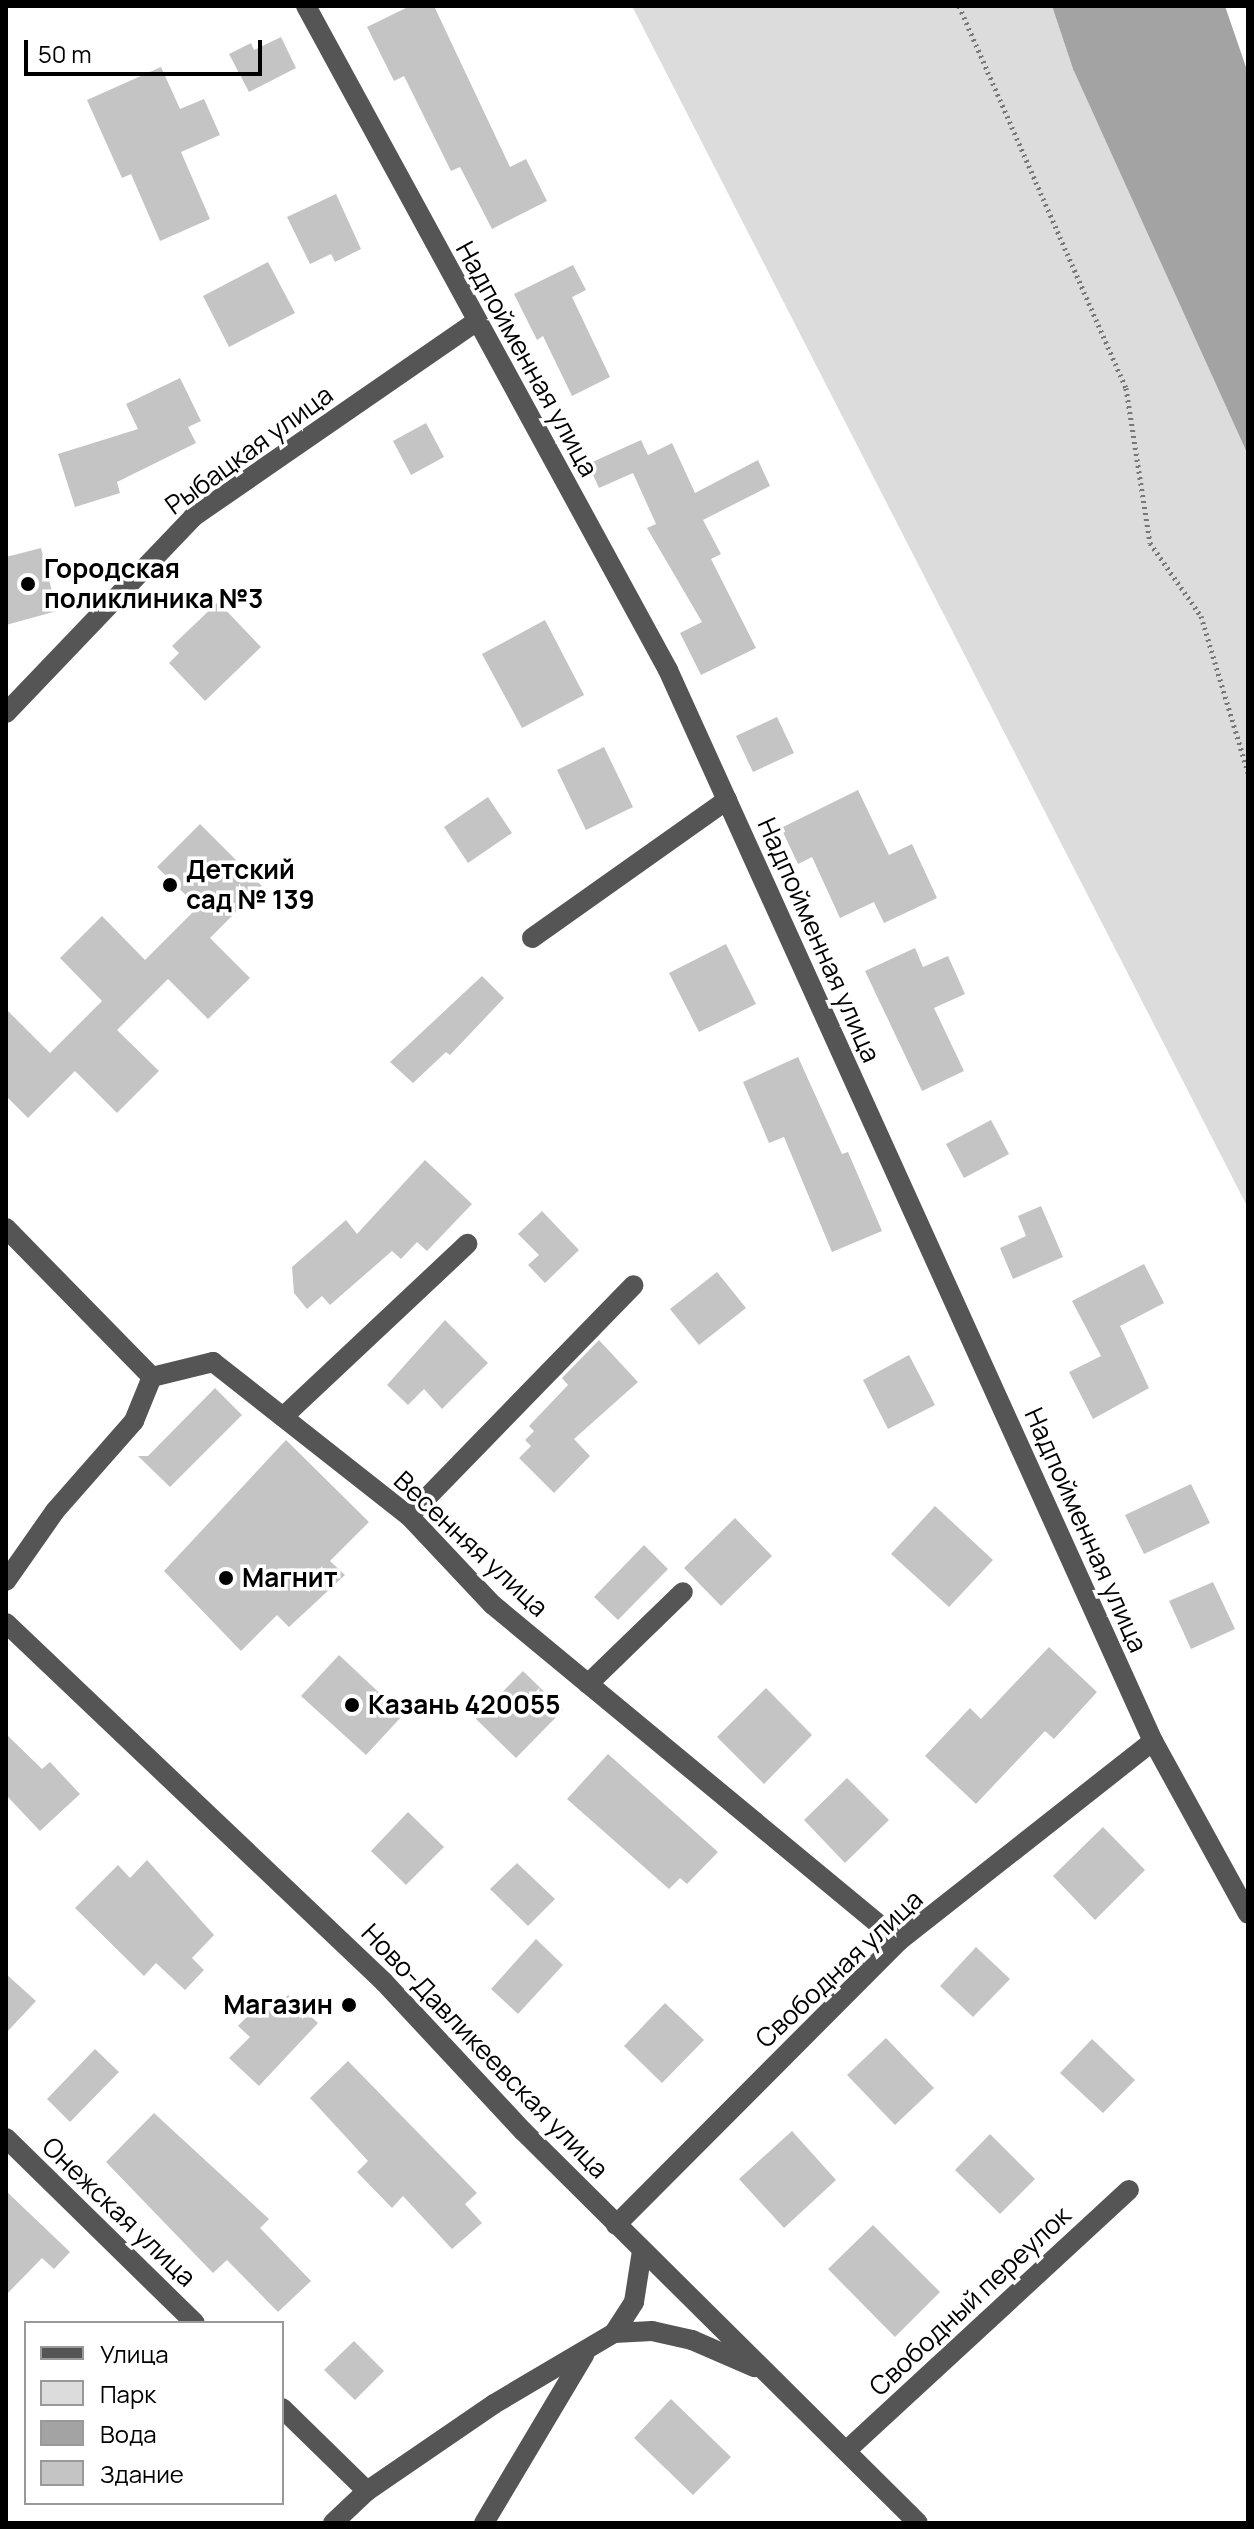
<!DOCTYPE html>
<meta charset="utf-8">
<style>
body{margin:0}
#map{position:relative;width:1254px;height:2529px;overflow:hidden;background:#fff;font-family:Manrope,sans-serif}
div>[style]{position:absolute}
.green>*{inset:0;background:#dcdcdc}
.water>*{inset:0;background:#a3a3a3}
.building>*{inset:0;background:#c4c4c4}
.path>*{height:5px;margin-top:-2.5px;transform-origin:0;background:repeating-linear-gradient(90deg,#777 0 2px,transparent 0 6px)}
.minor>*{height:20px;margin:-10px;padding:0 10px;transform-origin:10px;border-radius:10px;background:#555}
.dots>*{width:22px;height:22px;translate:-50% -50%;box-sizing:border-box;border:4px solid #fff;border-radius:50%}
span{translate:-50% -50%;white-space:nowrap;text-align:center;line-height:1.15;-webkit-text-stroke:7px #fff;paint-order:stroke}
.street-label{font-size:26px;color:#000}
.poi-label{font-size:26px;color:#000;font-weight:700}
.left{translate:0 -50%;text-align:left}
.right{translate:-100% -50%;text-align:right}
.frame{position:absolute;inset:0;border:8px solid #000;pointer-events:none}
.legend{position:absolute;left:24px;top:2321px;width:260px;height:184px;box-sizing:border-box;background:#fff;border:2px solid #999;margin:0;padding:10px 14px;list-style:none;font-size:24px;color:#000}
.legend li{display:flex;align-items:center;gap:16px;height:40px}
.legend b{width:40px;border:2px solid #999}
.scale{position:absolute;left:24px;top:40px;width:238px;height:36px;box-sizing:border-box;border:4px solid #000;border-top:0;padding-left:10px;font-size:24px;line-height:28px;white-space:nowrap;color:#000;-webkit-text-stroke:6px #fff;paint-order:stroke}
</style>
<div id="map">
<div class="green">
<i style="clip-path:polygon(632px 6px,1052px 6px,1073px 69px,1248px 455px,1248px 1208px)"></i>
</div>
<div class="water">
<i style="clip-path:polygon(1052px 6px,1225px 6px,1248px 73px,1248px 455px,1073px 69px)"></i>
</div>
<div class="building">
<i style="clip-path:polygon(410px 6px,434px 6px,510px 167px,526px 159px,547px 201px,492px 229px,460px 167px,451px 171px,404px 76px,394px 81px,367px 27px)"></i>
<i style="clip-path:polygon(281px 37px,296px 68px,249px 92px,229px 54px,251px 43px,254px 50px)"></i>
<i style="clip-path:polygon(161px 67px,180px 109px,204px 99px,220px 135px,181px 152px,210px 219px,160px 241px,131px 174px,122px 178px,87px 100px)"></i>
<i style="clip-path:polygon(336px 194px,361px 249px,335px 262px,331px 254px,310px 264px,287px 217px)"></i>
<i style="clip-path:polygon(268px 262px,295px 313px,229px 347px,203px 296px)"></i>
<i style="clip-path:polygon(573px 265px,586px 290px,572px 297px,610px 377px,572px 396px,543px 336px,537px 340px,514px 294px)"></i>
<i style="clip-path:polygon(180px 378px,201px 421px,188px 427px,196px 443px,117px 482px,120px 493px,75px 507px,58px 454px,138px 429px,126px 404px)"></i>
<i style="clip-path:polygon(426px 423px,444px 457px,411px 475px,393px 441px)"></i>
<i style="clip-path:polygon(641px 440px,648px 455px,672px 443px,695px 493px,758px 460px,770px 486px,703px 520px,721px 554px,711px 559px,756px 648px,701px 675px,680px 633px,702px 622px,647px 528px,656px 524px,633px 473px,599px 488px,588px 464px)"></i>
<i style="clip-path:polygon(41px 548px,57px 611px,6px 625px,6px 557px)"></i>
<i style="clip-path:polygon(218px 602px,261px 647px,205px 701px,169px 663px,179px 653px,172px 646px)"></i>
<i style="clip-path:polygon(545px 620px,584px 695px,522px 728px,482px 654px)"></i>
<i style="clip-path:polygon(777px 717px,794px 753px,753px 772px,736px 736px)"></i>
<i style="clip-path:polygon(604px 747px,633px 807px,586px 830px,557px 770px)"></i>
<i style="clip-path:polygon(858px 790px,889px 855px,912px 844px,937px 898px,884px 923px,874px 902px,840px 918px,812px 857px,798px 864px,781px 828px)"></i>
<i style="clip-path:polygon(488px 797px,512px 833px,468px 863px,444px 827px)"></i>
<i style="clip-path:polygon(200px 824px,262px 886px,210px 938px,250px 978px,208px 1019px,168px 979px,117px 1030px,159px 1071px,117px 1113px,75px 1071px,28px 1118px,6px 1096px,6px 1009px,50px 1053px,102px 1001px,60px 958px,102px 916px,145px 960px,198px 907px,157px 867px)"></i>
<i style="clip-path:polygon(726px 944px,756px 1004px,699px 1032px,669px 973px)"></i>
<i style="clip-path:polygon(915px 948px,923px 967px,948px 956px,965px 994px,934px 1008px,964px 1071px,922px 1091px,865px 971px)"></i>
<i style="clip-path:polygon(482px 976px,504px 998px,450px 1055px,446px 1052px,413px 1083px,390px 1062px)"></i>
<i style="clip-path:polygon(798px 1057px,842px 1154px,848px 1152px,882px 1231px,832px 1252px,784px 1137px,769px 1143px,743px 1082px)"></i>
<i style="clip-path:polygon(991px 1120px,1009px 1154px,964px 1178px,946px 1144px)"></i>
<i style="clip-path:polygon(425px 1160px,472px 1204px,427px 1251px,417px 1242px,401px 1259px,392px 1251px,330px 1305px,322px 1296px,307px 1309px,294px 1293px,292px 1267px,346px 1220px,357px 1234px)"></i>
<i style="clip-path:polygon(1041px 1206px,1063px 1257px,1013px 1279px,1000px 1248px,1026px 1236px,1018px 1216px)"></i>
<i style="clip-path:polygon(542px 1211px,579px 1250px,545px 1283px,528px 1265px,539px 1255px,518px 1234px)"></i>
<i style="clip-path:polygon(1144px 1264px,1164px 1303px,1120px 1326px,1149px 1388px,1093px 1419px,1069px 1372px,1101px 1356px,1072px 1301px)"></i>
<i style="clip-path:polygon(717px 1272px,746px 1308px,699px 1345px,670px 1309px)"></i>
<i style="clip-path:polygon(445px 1320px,488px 1363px,442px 1409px,424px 1389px,408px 1405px,387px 1385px)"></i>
<i style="clip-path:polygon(599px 1340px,638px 1382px,574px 1439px,590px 1456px,554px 1493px,519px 1458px,531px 1446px,525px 1440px,534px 1431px,529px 1426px,568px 1385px,562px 1378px)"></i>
<i style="clip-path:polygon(909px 1355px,935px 1405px,888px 1429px,863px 1380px)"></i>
<i style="clip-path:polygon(215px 1388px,242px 1415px,170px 1487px,138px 1456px,148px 1456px)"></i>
<i style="clip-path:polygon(286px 1440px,369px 1522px,330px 1561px,345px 1575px,289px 1627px,277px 1615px,241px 1651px,164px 1571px)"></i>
<i style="clip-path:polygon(1191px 1484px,1210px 1523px,1144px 1554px,1125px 1515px)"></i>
<i style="clip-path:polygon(935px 1506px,993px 1560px,949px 1607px,891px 1554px)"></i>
<i style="clip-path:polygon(735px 1518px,772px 1556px,721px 1606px,684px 1568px)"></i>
<i style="clip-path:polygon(644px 1545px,668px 1569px,618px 1620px,594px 1597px)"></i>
<i style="clip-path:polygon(1213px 1582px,1235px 1629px,1191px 1649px,1169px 1601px)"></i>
<i style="clip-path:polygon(1049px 1647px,1097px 1692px,1054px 1739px,1045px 1731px,976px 1804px,925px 1756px,970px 1708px,981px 1719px)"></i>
<i style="clip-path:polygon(339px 1655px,403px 1715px,366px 1755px,301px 1696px)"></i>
<i style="clip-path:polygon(523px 1671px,563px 1710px,516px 1758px,476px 1719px)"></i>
<i style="clip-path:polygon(766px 1688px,812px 1735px,764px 1784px,717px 1737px)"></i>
<i style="clip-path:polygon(6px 1734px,42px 1769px,50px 1762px,80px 1794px,40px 1831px,6px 1795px)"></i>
<i style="clip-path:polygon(608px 1754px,718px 1852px,687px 1884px,680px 1878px,669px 1889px,567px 1799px)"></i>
<i style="clip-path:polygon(847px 1778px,889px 1820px,845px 1863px,804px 1820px)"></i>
<i style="clip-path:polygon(408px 1812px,444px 1847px,406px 1885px,371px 1851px)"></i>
<i style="clip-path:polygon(1103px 1827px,1145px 1870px,1095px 1920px,1053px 1876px)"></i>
<i style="clip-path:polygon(147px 1860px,214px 1935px,192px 1958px,204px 1970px,185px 1990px,156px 1963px,144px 1976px,75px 1908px,118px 1865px,130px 1878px)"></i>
<i style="clip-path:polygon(517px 1863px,555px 1899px,528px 1926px,490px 1889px)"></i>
<i style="clip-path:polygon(536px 1939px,563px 1965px,518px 2014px,491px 1989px)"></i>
<i style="clip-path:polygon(976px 1947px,1010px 1979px,973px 2017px,940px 1986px)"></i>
<i style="clip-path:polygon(6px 1974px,36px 2001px,6px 2033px)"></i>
<i style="clip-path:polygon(288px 1995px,318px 2023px,259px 2086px,229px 2058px,250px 2037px,238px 2026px,261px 2002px,271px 2012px)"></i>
<i style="clip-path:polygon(665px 2003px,704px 2040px,662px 2083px,624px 2046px)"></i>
<i style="clip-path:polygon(886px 2038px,934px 2088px,895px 2125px,847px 2075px)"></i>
<i style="clip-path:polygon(1092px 2039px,1135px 2080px,1103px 2113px,1060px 2073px)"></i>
<i style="clip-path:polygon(95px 2049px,119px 2072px,70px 2122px,47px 2099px)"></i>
<i style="clip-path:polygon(348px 2061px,477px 2193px,465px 2204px,482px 2223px,452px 2249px,403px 2196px,392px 2208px,357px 2172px,368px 2161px,310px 2098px)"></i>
<i style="clip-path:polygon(154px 2113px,269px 2219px,260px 2228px,311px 2281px,278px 2312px,227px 2260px,213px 2273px,106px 2162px)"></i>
<i style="clip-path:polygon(792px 2131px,836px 2180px,784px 2228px,739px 2179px)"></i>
<i style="clip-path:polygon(990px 2134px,1035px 2179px,1000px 2214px,955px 2170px)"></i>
<i style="clip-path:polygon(6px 2191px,70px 2252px,54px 2269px,42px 2258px,6px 2295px)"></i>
<i style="clip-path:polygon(873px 2225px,940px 2292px,895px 2337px,828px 2269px)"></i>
<i style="clip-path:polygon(354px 2341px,384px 2371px,355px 2400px,324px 2370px)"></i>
<i style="clip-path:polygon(671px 2399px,731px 2457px,693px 2495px,634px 2438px)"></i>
</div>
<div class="path">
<i style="left:959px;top:6px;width:417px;rotate:66.4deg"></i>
<i style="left:1126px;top:388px;width:157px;rotate:81.2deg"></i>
<i style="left:1150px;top:543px;width:89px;rotate:55.1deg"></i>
<i style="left:1201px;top:616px;width:164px;rotate:73.3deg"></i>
</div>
<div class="minor">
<i style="left:306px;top:6px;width:756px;rotate:61.4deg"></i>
<i style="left:668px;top:670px;width:1176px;rotate:65.64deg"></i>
<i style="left:1153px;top:1741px;width:197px;rotate:61.2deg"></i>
<i style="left:6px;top:713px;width:271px;rotate:-46.3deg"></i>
<i style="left:193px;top:517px;width:345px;rotate:-34.6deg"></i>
<i style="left:532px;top:938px;width:239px;rotate:-35.3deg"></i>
<i style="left:6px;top:1228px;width:209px;rotate:45.6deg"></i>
<i style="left:152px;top:1377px;width:63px;rotate:-13.8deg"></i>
<i style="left:213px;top:1362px;width:249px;rotate:38.2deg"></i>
<i style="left:409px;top:1516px;width:122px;rotate:46.7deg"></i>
<i style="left:493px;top:1605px;width:527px;rotate:39.61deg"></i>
<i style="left:283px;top:1417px;width:253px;rotate:-43.2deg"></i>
<i style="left:409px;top:1516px;width:322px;rotate:-45.8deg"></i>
<i style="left:6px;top:1581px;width:85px;rotate:-55deg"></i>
<i style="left:55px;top:1511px;width:120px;rotate:-48.7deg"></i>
<i style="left:134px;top:1421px;width:48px;rotate:-67.8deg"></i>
<i style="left:6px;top:1623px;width:521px;rotate:43.52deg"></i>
<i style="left:384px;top:1982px;width:204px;rotate:47deg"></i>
<i style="left:523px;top:2131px;width:556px;rotate:44.78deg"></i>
<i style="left:588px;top:1684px;width:132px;rotate:-44.1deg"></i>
<i style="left:6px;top:2138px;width:264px;rotate:44.4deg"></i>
<i style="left:616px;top:2225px;width:401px;rotate:-45.1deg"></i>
<i style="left:899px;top:1941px;width:323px;rotate:-38.2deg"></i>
<i style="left:614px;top:2333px;width:37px;rotate:-57deg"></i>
<i style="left:634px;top:2302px;width:52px;rotate:-81.1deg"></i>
<i style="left:282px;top:2408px;width:119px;rotate:44.3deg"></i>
<i style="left:846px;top:2451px;width:385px;rotate:-42.7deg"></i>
<i style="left:333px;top:2523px;width:47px;rotate:-43.3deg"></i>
<i style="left:367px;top:2491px;width:154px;rotate:-34.4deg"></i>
<i style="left:494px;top:2404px;width:139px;rotate:-30.6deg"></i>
<i style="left:614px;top:2333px;width:38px;rotate:-3deg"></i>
<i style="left:652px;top:2331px;width:41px;rotate:12.7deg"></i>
<i style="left:692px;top:2340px;width:68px;rotate:23.5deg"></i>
<i style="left:484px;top:2523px;width:196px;rotate:-59.2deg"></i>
</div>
<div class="dots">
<i style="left:28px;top:584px;background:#000"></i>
<i style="left:170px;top:885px;background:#000"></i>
<i style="left:226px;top:1578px;background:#000"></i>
<i style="left:352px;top:1705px;background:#000"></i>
<i style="left:349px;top:2005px;background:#000"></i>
</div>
<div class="street-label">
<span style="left:527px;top:359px;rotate:61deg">Надпойменная улица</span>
<span style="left:249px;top:450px;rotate:-36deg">Рыбацкая улица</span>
<span style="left:819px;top:940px;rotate:66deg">Надпойменная улица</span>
<span style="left:1086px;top:1530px;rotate:66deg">Надпойменная улица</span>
<span style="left:471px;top:1544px;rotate:43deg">Весенняя улица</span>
<span style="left:839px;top:1969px;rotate:-43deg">Свободная улица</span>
<span style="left:485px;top:2051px;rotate:46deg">Ново-Давликеевская улица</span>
<span style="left:119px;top:2212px;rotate:44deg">Онежская улица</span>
<span style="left:970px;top:2301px;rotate:-43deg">Свободный переулок</span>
</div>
<div class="poi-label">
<span class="left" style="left:44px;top:584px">Городская<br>поликлиника №3</span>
<span class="left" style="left:186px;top:885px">Детский<br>сад № 139</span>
<span class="left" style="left:242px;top:1578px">Магнит</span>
<span class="left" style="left:368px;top:1705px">Казань 420055</span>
<span class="right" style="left:333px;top:2005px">Магазин</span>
</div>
<div class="frame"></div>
<ul class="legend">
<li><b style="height:10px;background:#555"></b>Улица</li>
<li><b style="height:22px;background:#dcdcdc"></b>Парк</li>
<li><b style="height:22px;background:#a3a3a3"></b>Вода</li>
<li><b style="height:22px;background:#c4c4c4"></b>Здание</li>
</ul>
<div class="scale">50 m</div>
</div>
